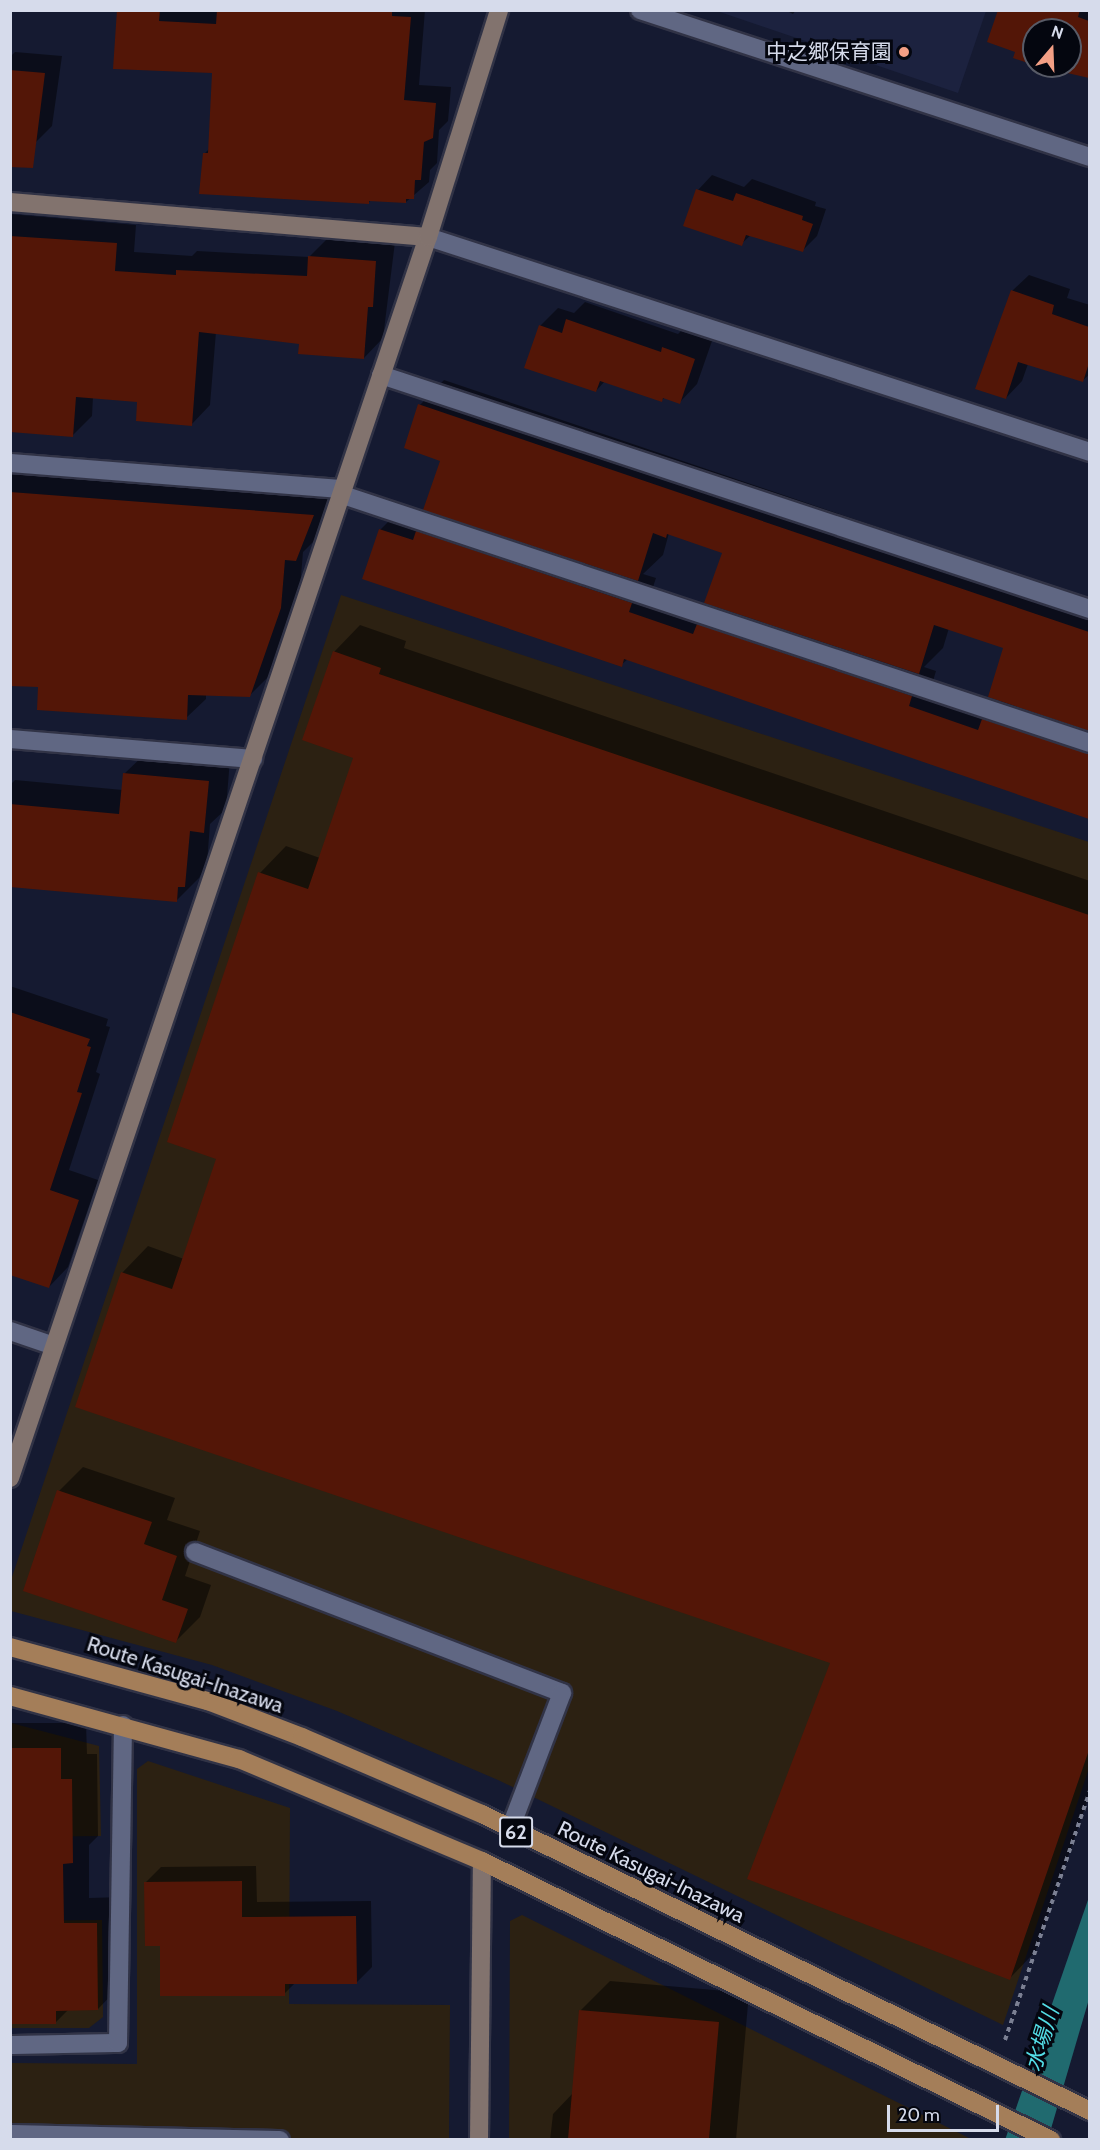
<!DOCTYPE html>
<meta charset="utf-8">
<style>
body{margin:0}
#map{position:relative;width:1100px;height:2150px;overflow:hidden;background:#151a31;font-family:Cabin,"Noto Sans JP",sans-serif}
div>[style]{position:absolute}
.built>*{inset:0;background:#1c223f}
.industrial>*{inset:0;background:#2c2112}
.water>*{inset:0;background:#206a6f}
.shadow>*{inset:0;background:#0007}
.building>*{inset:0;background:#531607}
.path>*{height:4px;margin-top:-2px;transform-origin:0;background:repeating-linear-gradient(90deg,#7b8093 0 4.5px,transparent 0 9px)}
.roads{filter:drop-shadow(2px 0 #313346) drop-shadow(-2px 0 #313346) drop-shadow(0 2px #313346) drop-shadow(0 -2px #313346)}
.lane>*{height:18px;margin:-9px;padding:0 9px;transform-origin:9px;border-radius:9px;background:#606783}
.street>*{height:18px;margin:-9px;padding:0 9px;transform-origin:9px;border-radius:9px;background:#606783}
.secondary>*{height:18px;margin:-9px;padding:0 9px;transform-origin:9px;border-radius:9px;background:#82736e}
.primary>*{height:18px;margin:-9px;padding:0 9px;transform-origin:9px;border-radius:9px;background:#a47e59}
.dots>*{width:16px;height:16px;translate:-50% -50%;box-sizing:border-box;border:3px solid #04060f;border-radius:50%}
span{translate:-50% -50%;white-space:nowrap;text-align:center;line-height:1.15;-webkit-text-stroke:6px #04060f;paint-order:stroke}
.shield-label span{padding:2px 4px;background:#04060f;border:2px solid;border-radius:4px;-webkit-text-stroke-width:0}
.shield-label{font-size:20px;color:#d6dbeb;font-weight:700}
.poi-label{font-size:21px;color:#d6dbeb}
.right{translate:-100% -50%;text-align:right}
.street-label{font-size:21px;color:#d6dbeb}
.water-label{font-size:22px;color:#53dde6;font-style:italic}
.frame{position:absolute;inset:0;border:12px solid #d6dbeb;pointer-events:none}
.north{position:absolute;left:1022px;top:18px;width:60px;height:60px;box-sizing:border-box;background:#04060f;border:2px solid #585b67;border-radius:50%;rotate:19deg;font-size:16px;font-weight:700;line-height:24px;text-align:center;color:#d6dbeb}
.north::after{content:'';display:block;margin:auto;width:21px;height:27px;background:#f39f85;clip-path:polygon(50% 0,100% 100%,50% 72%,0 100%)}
.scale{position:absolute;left:887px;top:2105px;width:112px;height:27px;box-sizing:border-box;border:3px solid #d6dbeb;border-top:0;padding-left:8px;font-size:18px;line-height:21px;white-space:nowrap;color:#d6dbeb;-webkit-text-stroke:4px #04060f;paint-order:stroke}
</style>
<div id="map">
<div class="built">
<i style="clip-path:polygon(717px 11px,986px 11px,958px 93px)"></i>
</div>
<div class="industrial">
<i style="clip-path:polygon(341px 595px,1089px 842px,1089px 1768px,1003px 2025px,498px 1780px,337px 1711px,212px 1665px,11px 1611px,11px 1580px)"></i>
<i style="clip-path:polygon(11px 1723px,99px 1746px,101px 1836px,11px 1837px)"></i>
<i style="clip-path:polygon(148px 1761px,290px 1808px,289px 2004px,450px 2005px,449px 2139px,11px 2140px,11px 2063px,137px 2064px,137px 1769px)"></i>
<i style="clip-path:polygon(522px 1915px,971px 2139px,971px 2140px,509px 2140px,510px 1921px)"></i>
<i style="clip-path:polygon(102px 1920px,103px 2017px,89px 2028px,11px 2028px,10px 1921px)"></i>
</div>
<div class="water">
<i style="clip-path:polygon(1089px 1897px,1089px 1999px,1048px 2139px,1005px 2140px)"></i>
</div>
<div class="shadow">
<i style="clip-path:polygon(119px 10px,425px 10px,419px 85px,451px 87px,448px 121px,439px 130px,437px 163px,430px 170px,429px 182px,406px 202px,372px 199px,368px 203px,204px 154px,210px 148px,214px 72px)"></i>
<i style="clip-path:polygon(785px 10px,796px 10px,793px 14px)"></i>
<i style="clip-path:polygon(1002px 10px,1090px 10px,1090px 77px,1041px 66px,1070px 66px,1070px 30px,1034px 30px,1034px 64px,1017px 51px)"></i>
<i style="clip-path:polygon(15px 52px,62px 56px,52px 126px,34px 144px,10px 143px,10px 57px)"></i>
<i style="clip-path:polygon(712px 175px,744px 187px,752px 179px,816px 202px,815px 206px,826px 209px,817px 236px,803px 250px,751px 235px,741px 244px,698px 190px)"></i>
<i style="clip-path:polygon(10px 214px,136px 225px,134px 252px,192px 256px,197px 251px,309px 257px,329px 237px,395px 242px,383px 338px,364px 358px,300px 343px,216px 332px,210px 405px,191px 425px,139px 400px,93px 397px,92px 416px,73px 435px,10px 431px)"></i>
<i style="clip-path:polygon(1029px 275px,1070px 289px,1067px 298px,1090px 305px,1090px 374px,1082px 381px,1028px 364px,1022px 381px,1006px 398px,1012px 291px)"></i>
<i style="clip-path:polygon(585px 302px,678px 334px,681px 331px,712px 341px,697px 384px,680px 402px,665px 397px,661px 401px,605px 381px,596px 391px,540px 326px,558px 308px,574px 313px)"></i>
<i style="clip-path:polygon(evenodd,444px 380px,1090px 599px,1090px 816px,628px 659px,621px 665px,380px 530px,405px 505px,424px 511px,442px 460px,420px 405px,444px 380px,669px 533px,723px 552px,715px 609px,653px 587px,656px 578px,643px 574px,663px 555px,669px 533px,444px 380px,949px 628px,1005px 647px,999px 704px,933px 681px,936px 671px,924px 667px,943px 648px,949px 628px)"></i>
<i style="clip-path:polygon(10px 471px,332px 496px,315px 540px,303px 552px,300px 588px,268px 677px,249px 696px,206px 694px,206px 699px,186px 718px,39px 686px,10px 684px)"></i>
<i style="clip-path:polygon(360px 625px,406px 641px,404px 648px,1090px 881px,1090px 1793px,1035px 1952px,1009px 1979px,832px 1662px,122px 1273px,148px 1246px,184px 1259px,218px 1158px,260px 873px,286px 846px,320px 858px,355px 757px,334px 652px)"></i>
<i style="clip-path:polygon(147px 752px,230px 759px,226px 809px,210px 824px,207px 863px,199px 878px,176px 901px,10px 885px,10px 785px,15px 780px,123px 790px,124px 774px)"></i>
<i style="clip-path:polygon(10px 986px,108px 1019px,106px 1026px,110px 1027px,96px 1072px,100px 1074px,69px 1170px,98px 1180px,68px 1267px,49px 1287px,10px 1249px)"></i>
<i style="clip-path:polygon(83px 1467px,175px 1498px,167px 1520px,200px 1531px,185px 1576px,211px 1585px,200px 1617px,176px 1641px,59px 1491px)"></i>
<i style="clip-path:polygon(10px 1723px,86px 1723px,87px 1754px,97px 1754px,98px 1836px,89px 1845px,89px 1898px,122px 1897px,123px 1983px,98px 2009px,69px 2009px,55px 2023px,10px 2023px)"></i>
<i style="clip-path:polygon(256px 1866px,257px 1902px,371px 1901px,372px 1967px,357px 1982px,295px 1983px,284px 1994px,161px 1945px,146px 1882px,161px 1867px)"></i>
<i style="clip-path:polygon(610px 1981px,749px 1993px,736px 2140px,550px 2140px,553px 2114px,573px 2093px,580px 2011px)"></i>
</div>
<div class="building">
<i style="clip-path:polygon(117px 10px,160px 10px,159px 21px,216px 24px,217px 10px,392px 10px,392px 16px,411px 17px,404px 100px,436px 103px,433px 138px,424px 142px,421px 180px,415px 180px,414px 199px,406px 199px,406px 203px,369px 201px,369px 204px,199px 194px,203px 153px,208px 153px,212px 73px,113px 69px)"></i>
<i style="clip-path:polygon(998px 10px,1080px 10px,1078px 17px,1089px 21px,1089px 78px,1037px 66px,1070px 66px,1070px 30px,1034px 30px,1034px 65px,1013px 58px,1015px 52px,987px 42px)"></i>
<i style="clip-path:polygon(10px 70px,45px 73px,33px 168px,10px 167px)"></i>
<i style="clip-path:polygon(696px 189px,733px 201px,736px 193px,803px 216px,802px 220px,813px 224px,803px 252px,746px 235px,742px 246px,683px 226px)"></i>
<i style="clip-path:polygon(10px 236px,117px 243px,115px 271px,176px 275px,176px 270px,307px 276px,308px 256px,376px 261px,373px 307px,368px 307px,364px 359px,298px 354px,299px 344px,199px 332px,192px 426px,136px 421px,137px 402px,76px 397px,73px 437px,10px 432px)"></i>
<i style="clip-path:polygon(1011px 290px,1054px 305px,1052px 314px,1089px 327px,1089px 363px,1083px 382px,1018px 362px,1006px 399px,975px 389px)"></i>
<i style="clip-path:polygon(566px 319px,661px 352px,662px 347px,695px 359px,680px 404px,663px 398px,662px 402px,600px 381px,596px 392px,524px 368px,539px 325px,562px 333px)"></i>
<i style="clip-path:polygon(418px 404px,1089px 632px,1089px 731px,988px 697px,1003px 648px,934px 625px,919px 674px,704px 603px,722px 553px,667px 534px,666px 538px,653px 533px,638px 581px,423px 510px,440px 461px,404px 448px)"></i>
<i style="clip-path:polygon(10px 492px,314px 515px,296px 561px,285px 560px,281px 608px,250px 697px,188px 695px,187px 720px,37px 710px,38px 687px,10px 686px)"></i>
<i style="clip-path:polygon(379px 529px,413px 540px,416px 531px,632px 603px,629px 612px,693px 634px,697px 624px,912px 696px,909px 706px,978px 730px,982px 719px,1089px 754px,1089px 819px,624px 659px,622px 667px,362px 579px)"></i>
<i style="clip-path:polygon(333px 651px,381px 668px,379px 674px,1089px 915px,1089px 1750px,1010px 1980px,747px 1879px,830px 1663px,75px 1407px,121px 1272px,172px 1289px,216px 1159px,167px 1142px,258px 872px,308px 889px,353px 758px,302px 740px)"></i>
<i style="clip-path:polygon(123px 773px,209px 781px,204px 833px,190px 831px,185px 887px,178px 887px,177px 902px,10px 887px,10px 804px,119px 814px)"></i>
<i style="clip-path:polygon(10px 1012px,90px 1039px,87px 1046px,91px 1047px,77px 1092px,82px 1093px,50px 1190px,79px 1200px,49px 1288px,10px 1275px)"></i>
<i style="clip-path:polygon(57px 1490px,152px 1522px,144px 1544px,177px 1556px,162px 1600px,188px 1609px,176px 1643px,23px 1591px)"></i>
<i style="clip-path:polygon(10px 1748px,61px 1748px,61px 1779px,72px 1779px,73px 1863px,63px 1864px,64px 1923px,97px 1923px,98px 2010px,56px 2011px,56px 2024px,10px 2024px)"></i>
<i style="clip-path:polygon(242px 1881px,242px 1917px,356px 1916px,357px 1984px,285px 1984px,285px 1996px,160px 1996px,160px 1946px,145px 1946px,144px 1882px)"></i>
<i style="clip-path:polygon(579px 2010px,719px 2022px,709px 2139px,568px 2139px)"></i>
</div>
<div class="path">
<i style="left:1005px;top:2040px;width:263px;rotate:-71.2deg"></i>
</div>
<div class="roads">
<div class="lane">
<i style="left:381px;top:375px;width:747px;rotate:18.27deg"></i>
<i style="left:340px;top:494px;width:790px;rotate:18.37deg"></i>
<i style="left:195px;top:1552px;width:393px;rotate:21deg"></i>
<i style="left:562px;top:1693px;width:146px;rotate:110.9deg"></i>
<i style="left:10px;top:2134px;width:270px;rotate:1.3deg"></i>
</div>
<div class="street">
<i style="left:640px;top:10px;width:473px;rotate:18.1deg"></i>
<i style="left:428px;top:237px;width:696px;rotate:17.99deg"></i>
<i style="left:10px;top:463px;width:332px;rotate:4.5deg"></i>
<i style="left:10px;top:739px;width:244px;rotate:4.7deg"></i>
<i style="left:10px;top:1331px;width:46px;rotate:18.8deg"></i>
<i style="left:10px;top:2045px;width:108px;rotate:-1.1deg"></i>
<i style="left:118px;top:2043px;width:318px;rotate:-89.1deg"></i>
</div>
<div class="secondary">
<i style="left:10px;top:202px;width:419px;rotate:4.8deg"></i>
<i style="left:10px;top:1478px;width:1310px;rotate:-71.39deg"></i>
<i style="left:428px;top:237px;width:238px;rotate:-72.6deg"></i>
<i style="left:479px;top:2140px;width:279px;rotate:-89.4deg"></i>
</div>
<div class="primary">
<i style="left:10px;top:1647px;width:205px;rotate:15.3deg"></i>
<i style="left:208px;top:1701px;width:101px;rotate:21deg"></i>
<i style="left:302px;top:1737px;width:196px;rotate:23.2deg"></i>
<i style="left:482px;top:1814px;width:677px;rotate:26.03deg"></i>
<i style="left:10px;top:1696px;width:238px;rotate:15.4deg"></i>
<i style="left:239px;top:1759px;width:264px;rotate:22.8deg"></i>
<i style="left:482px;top:1861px;width:634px;rotate:26.12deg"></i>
</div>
</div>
<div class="dots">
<i style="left:904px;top:52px;background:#f39f85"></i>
</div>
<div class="shield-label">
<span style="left:516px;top:1832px">62</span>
</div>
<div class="poi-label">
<span class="right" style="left:892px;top:52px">中之郷保育園</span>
</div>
<div class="street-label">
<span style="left:185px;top:1675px;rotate:18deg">Route Kasugai-Inazawa</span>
<span style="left:651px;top:1872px;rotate:26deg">Route Kasugai-Inazawa</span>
</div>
<div class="water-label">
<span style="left:1042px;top:2039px;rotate:-73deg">水場川</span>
</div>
<div class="frame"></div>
<div class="north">N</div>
<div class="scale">20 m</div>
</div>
